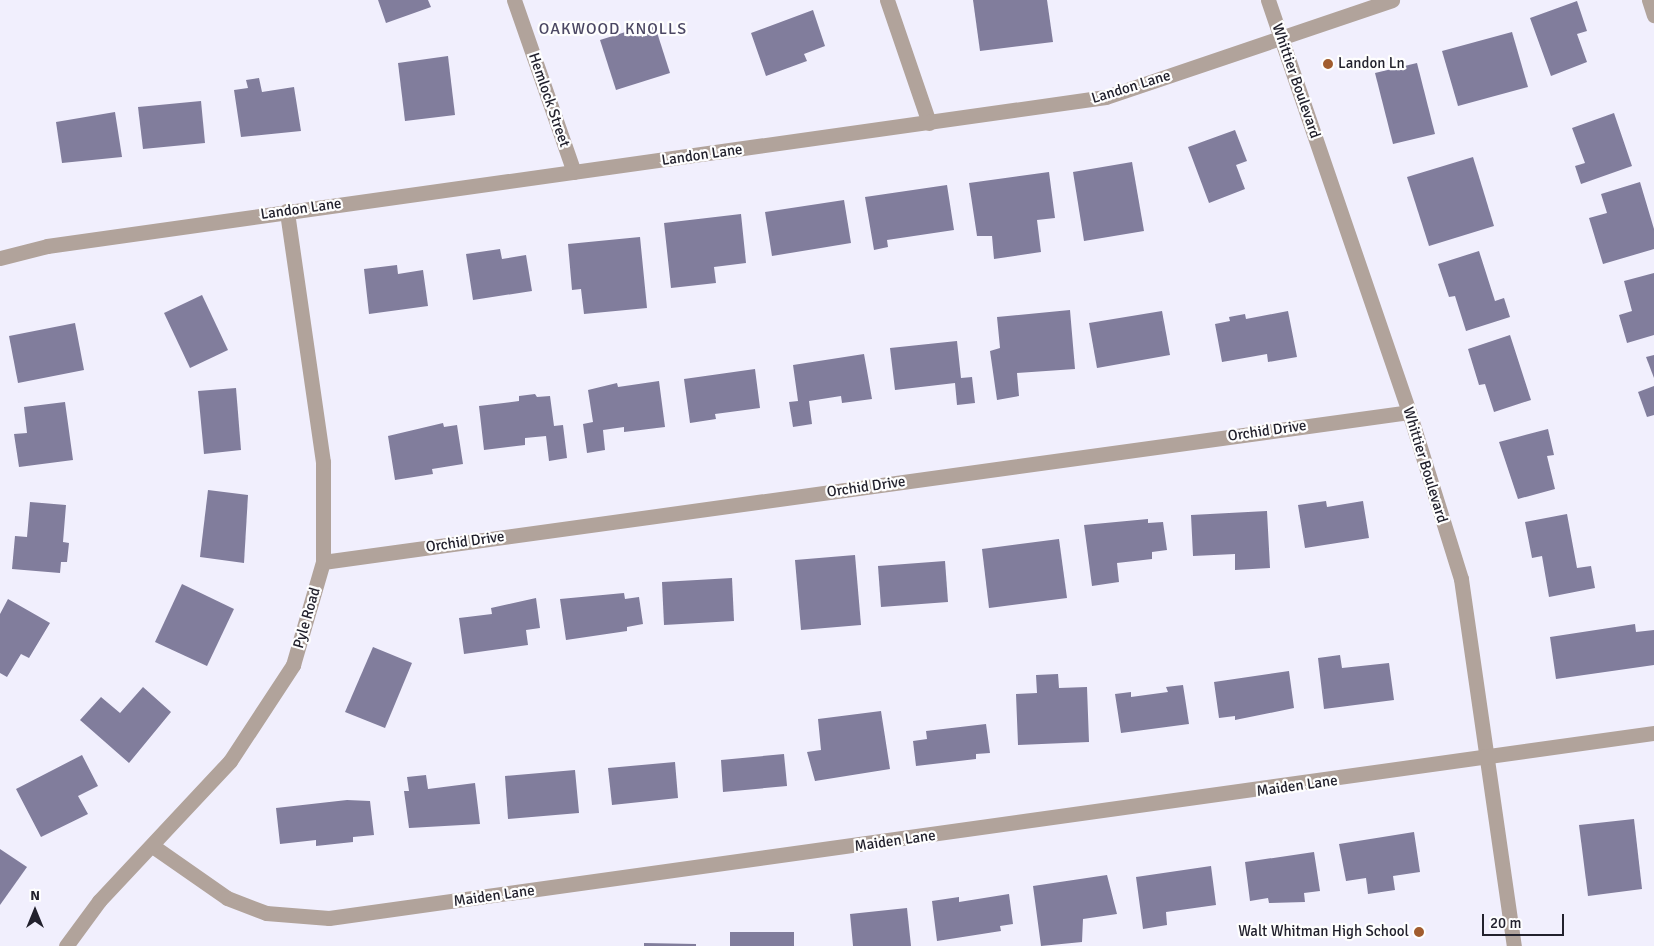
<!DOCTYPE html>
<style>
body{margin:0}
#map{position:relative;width:1654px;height:946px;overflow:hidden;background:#f1effd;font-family:Signika,sans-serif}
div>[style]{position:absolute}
.building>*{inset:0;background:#817d9c}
.minor>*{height:15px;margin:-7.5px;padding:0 7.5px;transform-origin:7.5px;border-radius:7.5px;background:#b1a39b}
.dots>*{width:14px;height:14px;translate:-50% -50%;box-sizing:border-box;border:2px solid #fefefe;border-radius:50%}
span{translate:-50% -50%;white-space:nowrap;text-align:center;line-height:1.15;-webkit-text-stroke:4.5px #fefefe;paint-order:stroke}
.poi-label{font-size:15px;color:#22212d}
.left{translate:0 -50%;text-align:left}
.right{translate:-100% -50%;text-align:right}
.street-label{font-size:15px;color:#22212d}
.neighbourhood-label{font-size:16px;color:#4b4763;letter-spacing:1px}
.north{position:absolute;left:10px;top:886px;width:50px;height:50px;-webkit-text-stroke:4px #fefefe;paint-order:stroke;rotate:0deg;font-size:14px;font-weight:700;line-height:20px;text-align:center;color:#22212d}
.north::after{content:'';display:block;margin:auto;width:18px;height:22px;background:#22212d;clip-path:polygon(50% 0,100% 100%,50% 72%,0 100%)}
.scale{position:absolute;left:1482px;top:914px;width:82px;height:22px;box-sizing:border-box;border:2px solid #22212d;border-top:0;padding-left:6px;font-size:15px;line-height:18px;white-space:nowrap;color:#22212d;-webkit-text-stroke:4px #fefefe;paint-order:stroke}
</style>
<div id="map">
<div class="building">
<i style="clip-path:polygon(378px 0,428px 0,431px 7px,386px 23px)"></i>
<i style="clip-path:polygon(973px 0,1047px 0,1053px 42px,980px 51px)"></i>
<i style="clip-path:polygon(1577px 1px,1587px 31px,1577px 34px,1587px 62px,1551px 76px,1530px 18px)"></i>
<i style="clip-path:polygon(813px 10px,825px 46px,804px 54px,807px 61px,766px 76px,751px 33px)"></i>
<i style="clip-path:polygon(654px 23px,670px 73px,616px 90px,600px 40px)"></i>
<i style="clip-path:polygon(1512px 32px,1528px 87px,1458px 106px,1442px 51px)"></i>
<i style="clip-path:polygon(448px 56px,455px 115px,405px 121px,398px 63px)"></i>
<i style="clip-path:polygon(1417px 63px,1435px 134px,1393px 144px,1375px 73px)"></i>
<i style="clip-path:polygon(259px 78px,262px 92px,294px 87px,301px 131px,241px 137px,234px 90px,248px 88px,246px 80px)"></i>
<i style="clip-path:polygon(201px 101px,205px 143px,143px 149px,138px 107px)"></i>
<i style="clip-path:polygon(115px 112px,122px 157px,62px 163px,56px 122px)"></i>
<i style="clip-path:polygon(1614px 113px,1632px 166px,1581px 184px,1575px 166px,1585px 163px,1572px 128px)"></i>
<i style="clip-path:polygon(1235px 130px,1247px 161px,1236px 165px,1245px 189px,1209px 203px,1188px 147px)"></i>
<i style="clip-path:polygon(1473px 157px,1494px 226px,1429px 246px,1407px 177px)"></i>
<i style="clip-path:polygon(1132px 162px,1144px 231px,1084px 241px,1073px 172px)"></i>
<i style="clip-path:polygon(1049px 172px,1055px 218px,1037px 220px,1041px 252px,994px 259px,992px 236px,977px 236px,969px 183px)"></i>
<i style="clip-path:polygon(1640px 182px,1654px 229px,1654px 249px,1603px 264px,1589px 218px,1607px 213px,1601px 194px)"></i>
<i style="clip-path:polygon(947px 185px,954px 230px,887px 240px,888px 247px,874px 250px,865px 197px)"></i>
<i style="clip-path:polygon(844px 200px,851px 243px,772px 256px,765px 212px)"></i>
<i style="clip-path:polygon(741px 214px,746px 263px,714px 267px,716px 283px,671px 288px,664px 223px)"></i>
<i style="clip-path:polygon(640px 237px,647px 308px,584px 314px,581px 289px,572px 290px,568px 244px)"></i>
<i style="clip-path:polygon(500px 249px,502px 259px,526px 255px,532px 291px,473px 300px,466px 254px)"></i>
<i style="clip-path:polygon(1479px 251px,1495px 301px,1504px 298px,1510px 317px,1466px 331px,1455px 296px,1449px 297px,1438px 264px)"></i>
<i style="clip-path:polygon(397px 265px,398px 274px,423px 270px,428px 306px,369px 314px,364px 269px)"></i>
<i style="clip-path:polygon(1654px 273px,1654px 335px,1627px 343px,1619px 315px,1632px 311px,1624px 281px)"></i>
<i style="clip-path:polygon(202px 295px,228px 350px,190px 368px,164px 313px)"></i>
<i style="clip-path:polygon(1070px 310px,1075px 369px,1017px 373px,1019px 396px,997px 400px,990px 351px,1000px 348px,997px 317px)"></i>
<i style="clip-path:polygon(1162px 311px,1170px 355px,1097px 368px,1089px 323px)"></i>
<i style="clip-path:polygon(1288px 311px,1297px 357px,1268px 362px,1267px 354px,1222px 362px,1215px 324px,1230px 321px,1229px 317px,1245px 314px,1246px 319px)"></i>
<i style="clip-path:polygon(75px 323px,84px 370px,18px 383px,9px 336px)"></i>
<i style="clip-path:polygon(1510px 335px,1531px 400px,1494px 412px,1485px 384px,1479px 385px,1468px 349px)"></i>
<i style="clip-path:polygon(957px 341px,961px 378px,972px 377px,975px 403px,957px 405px,955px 383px,895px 390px,890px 348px)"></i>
<i style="clip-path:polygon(864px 354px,872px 399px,842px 403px,841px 396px,809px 401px,812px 424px,793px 427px,789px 402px,798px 401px,793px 365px)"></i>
<i style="clip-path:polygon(1654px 355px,1654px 378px,1646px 357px)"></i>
<i style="clip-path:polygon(755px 369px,760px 408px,715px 414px,716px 419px,690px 423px,684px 379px)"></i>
<i style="clip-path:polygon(659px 381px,665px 427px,624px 432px,624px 427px,603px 430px,605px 450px,587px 453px,583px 424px,593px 422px,588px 390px,617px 383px,618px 387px)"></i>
<i style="clip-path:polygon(1654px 386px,1654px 415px,1647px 417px,1638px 392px)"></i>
<i style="clip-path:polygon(236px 388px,241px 450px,204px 454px,198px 391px)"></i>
<i style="clip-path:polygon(535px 394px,537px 397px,550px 396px,554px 426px,563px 425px,567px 458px,549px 461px,546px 436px,525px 438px,525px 445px,484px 450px,479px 406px,519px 401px,519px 396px)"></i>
<i style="clip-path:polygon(65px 402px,73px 460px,19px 467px,14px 434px,27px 433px,24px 407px)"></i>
<i style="clip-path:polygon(443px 423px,444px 427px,457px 425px,463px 464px,432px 469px,433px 474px,395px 480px,388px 436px)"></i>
<i style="clip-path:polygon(1548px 429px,1554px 455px,1547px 456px,1555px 489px,1518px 499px,1499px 442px)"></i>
<i style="clip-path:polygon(208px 490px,248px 495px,244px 563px,200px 557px)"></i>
<i style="clip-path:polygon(1326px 501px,1327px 507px,1363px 501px,1369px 538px,1305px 548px,1298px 505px)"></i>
<i style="clip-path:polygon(30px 502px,66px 505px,63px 542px,69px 543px,67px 562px,61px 562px,60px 573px,12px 569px,15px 536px,27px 537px)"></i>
<i style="clip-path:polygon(1267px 511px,1270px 568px,1235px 570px,1235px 554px,1193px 556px,1191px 515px)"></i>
<i style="clip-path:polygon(1567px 514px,1577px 568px,1591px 566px,1595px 588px,1549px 597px,1542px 556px,1532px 558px,1525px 522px)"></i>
<i style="clip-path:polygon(1148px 519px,1148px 523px,1163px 522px,1167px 550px,1152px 552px,1152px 559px,1117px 563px,1119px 582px,1092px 586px,1084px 525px)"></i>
<i style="clip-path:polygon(1059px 539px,1067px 598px,989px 608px,982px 549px)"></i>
<i style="clip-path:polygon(855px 555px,861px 625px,801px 630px,795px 560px)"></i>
<i style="clip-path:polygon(945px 561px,948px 602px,881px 607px,878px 566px)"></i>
<i style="clip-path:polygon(732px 578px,734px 621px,664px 625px,662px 582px)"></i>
<i style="clip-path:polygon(182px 584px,234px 609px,207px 666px,155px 642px)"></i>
<i style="clip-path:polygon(624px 593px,625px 599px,639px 597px,643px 624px,627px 627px,627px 631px,566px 640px,560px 599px)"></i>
<i style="clip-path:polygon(536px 598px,540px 628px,526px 630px,528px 645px,464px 654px,459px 618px,492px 614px,491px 608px)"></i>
<i style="clip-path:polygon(8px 599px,50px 623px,29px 658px,21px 654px,7px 677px,0 673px,0 614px)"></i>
<i style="clip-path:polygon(1635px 624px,1636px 632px,1654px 630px,1654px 665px,1556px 679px,1550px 637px)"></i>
<i style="clip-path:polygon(373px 647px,412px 663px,385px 728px,345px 712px)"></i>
<i style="clip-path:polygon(1340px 655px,1342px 668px,1389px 663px,1394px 700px,1324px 709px,1318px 658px)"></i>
<i style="clip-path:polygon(1289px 671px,1294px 708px,1235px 720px,1235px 716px,1219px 718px,1214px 682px)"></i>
<i style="clip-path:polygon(1058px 674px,1059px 688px,1087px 687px,1089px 742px,1018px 745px,1016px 694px,1037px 693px,1036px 675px)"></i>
<i style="clip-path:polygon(1183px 685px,1189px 724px,1121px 733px,1115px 694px,1131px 692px,1131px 697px,1168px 692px,1166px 687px)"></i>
<i style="clip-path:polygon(143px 687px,171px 712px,129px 763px,80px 720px,101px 697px,120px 713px)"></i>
<i style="clip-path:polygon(881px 711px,890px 769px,815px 781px,807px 752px,821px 750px,818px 719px)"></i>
<i style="clip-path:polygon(986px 724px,990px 753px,976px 754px,976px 759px,916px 766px,913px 741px,927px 739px,926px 731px)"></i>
<i style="clip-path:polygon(784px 754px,787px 786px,723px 792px,721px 760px)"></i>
<i style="clip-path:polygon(82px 755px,98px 786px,78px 796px,88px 814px,41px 837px,16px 789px)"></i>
<i style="clip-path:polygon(675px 762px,678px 798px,612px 805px,608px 768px)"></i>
<i style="clip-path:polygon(575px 770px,579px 813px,508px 819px,505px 776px)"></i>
<i style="clip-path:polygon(426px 775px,428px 789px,475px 783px,480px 824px,409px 828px,404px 791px,409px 791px,407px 777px)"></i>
<i style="clip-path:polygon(347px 800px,370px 801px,374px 835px,353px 837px,353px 842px,316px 846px,316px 840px,280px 844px,276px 808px)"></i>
<i style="clip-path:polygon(1634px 819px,1642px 889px,1588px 896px,1579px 825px)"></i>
<i style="clip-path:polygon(1414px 832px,1420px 872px,1393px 876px,1395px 890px,1368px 894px,1366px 878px,1346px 881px,1339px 844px)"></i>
<i style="clip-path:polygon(0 849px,27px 867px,0 905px)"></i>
<i style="clip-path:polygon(1314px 852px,1320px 891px,1304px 893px,1305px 902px,1269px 903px,1268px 898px,1250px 901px,1245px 862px)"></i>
<i style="clip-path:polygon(1211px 866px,1216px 905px,1166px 912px,1167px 925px,1143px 929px,1136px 877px)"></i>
<i style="clip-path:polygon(1107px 875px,1117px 914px,1083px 919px,1082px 942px,1041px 946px,1033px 886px)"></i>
<i style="clip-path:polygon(1009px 894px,1013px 924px,1000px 926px,1001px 931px,937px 941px,932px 901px,959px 897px,959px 902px)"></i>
<i style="clip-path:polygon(907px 908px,911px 946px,853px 946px,850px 914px)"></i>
<i style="clip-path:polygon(730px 932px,794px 932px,794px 946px,730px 946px)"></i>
<i style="clip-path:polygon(644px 943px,696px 944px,696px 946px,644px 946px)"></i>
</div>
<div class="minor">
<i style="left:514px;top:0;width:182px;rotate:70.8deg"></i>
<i style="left:887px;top:0;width:130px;rotate:71.1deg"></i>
<i style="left:1268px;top:0;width:435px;rotate:71.1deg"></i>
<i style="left:1409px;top:412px;width:175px;rotate:72.7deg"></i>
<i style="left:1461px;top:579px;width:371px;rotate:81.8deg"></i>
<i style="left:1649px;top:0;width:16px;rotate:72deg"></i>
<i style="left:0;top:258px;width:49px;rotate:-14.3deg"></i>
<i style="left:47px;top:246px;width:1069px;rotate:-8.01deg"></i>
<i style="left:1106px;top:97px;width:302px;rotate:-18.7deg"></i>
<i style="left:323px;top:562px;width:1096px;rotate:-7.86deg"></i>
<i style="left:154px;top:847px;width:89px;rotate:34.9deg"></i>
<i style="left:227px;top:898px;width:42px;rotate:21deg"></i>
<i style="left:266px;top:913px;width:63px;rotate:4.5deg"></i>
<i style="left:329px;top:918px;width:1338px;rotate:-7.95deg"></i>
<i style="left:66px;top:946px;width:56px;rotate:-53.7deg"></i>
<i style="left:99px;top:901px;width:192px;rotate:-46.9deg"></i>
<i style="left:230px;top:761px;width:115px;rotate:-56.7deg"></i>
<i style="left:293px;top:665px;width:107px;rotate:-73.8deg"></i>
<i style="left:323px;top:562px;width:100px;rotate:-90deg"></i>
<i style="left:323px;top:462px;width:254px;rotate:-98.2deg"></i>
</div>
<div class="dots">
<i style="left:1328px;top:64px;background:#a15c2e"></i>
<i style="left:1419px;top:932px;background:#a15c2e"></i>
</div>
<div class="poi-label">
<span class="left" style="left:1338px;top:64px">Landon Ln</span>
<span class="right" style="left:1409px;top:932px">Walt Whitman High School</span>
</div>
<div class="street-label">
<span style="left:1296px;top:81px;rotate:71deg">Whittier Boulevard</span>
<span style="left:1131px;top:87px;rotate:-17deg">Landon Lane</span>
<span style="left:549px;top:100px;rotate:71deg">Hemlock Street</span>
<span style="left:702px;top:155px;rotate:-8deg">Landon Lane</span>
<span style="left:301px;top:209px;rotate:-8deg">Landon Lane</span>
<span style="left:1267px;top:431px;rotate:-8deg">Orchid Drive</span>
<span style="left:1425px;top:465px;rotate:73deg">Whittier Boulevard</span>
<span style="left:866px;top:487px;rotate:-8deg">Orchid Drive</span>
<span style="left:465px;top:542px;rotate:-8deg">Orchid Drive</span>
<span style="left:307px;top:618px;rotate:-74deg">Pyle Road</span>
<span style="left:1297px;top:786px;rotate:-8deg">Maiden Lane</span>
<span style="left:895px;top:841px;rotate:-8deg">Maiden Lane</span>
<span style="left:494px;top:896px;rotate:-8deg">Maiden Lane</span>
</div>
<div class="neighbourhood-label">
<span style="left:613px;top:29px">OAKWOOD KNOLLS</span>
</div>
<div class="north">N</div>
<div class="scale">20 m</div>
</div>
